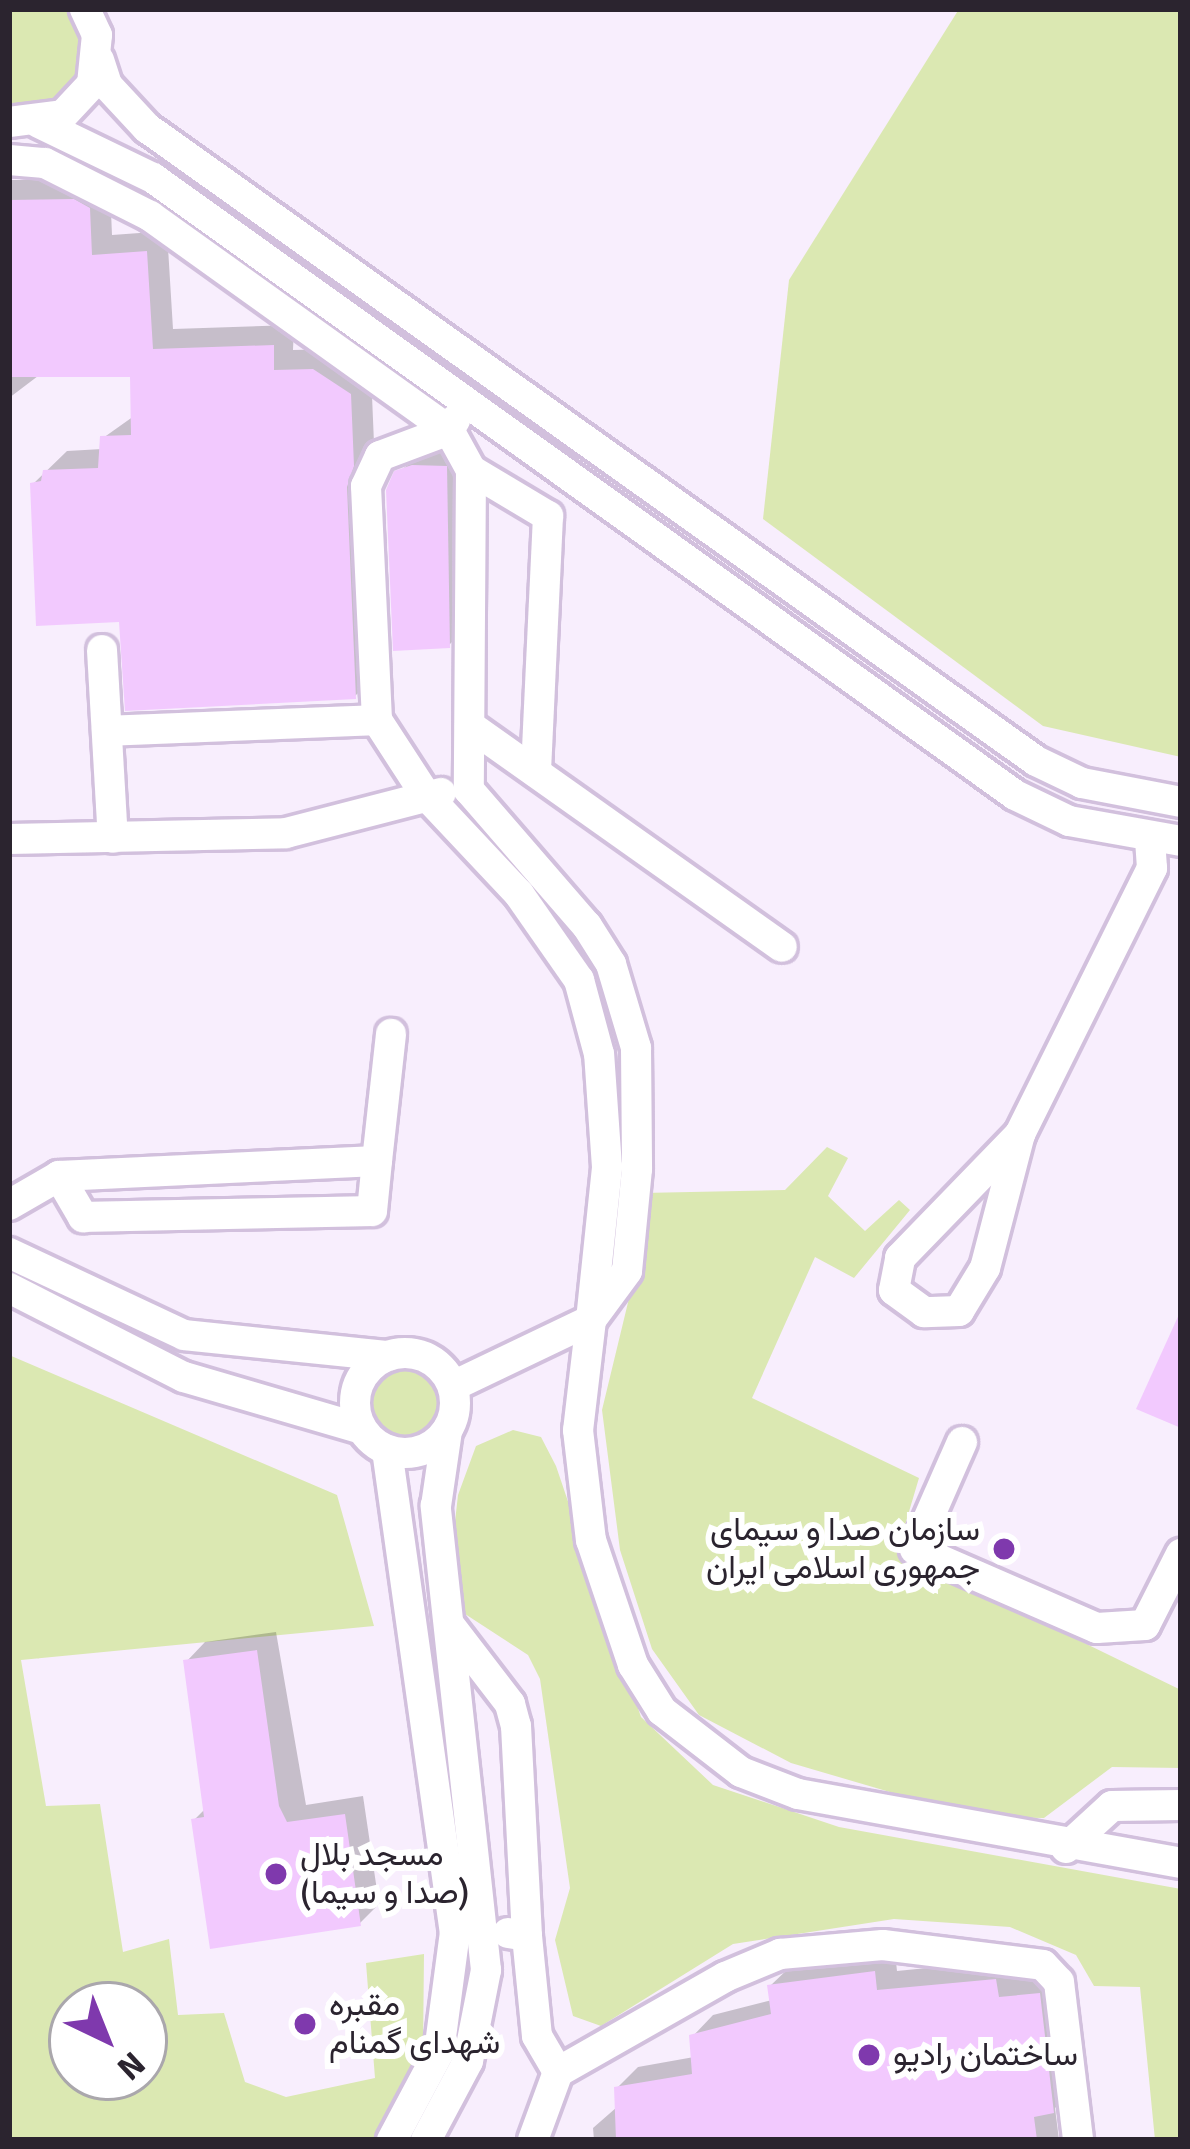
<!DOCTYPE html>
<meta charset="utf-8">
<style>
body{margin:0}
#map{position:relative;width:1190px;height:2149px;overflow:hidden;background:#fcf8ff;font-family:Signika,Vazirmatn,sans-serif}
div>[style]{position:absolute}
.built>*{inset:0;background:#f8eefd}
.green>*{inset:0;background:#dbe8b2}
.round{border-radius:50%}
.shadow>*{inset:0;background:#0003}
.building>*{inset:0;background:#f2c9fe}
.roads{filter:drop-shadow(3px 0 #d2c0dd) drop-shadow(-3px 0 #d2c0dd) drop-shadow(0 3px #d2c0dd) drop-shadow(0 -3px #d2c0dd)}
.minor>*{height:30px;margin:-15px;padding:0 15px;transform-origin:15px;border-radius:15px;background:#fff}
.minor>.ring{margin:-15px;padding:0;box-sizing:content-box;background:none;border:30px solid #fff;border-radius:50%}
.dots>*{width:33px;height:33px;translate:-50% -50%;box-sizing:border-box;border:6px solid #fff;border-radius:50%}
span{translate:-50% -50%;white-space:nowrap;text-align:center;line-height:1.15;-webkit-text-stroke:12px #fff;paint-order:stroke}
.poi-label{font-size:33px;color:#2b242f}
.right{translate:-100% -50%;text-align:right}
.left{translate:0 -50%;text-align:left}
.frame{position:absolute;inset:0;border:12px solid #2b242f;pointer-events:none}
.north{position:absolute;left:48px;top:1981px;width:120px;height:120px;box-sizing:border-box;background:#fff;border:3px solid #aaa7ac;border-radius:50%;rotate:137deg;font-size:33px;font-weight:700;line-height:48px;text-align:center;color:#2b242f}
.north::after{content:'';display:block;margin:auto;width:42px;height:54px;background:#7f39ad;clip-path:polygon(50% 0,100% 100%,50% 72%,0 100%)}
</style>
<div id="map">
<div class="built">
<i style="clip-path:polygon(evenodd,9px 9px,1181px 9px,1181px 2140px,9px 2140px,9px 9px,72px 2005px,144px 2005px,144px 2077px,72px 2077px,72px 2005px)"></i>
</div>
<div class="green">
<i style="clip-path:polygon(9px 9px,72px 9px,84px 27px,87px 68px,65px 102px,9px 113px)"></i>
<i style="clip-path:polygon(959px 9px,1181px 9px,1181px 757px,1043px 726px,763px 519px,789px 280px)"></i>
<i style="clip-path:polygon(827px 1147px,848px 1158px,828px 1196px,865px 1231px,899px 1200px,910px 1210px,854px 1278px,815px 1257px,752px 1398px,919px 1478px,897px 1552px,1181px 1690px,1181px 1768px,1112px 1767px,1044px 1818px,975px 1817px,791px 1763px,699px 1715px,652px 1649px,620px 1550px,602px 1410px,639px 1257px,642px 1193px,785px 1190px)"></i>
<i style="clip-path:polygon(evenodd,9px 1355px,337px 1495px,374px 1626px,21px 1660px,46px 1806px,100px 1804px,123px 1952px,169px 1939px,178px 2015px,224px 2013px,245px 2082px,286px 2097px,375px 2078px,366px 1963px,424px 1954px,423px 2052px,375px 2140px,9px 2140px,9px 1355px,72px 2005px,144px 2005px,144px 2077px,72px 2077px,72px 2005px)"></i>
<i class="round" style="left:368px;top:1365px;width:78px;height:78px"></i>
<i style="clip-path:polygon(513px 1430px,541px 1437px,556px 1466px,641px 1717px,713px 1785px,839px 1827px,1181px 1889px,1181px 2140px,1155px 2140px,1140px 1987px,1094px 1986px,1076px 1955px,1010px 1927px,894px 1919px,733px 1944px,601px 2026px,573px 2016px,555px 1940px,570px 1888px,540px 1679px,528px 1655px,462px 1612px,450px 1566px,458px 1495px,476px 1446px)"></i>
</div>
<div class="shadow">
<i style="clip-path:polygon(9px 180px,96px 180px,110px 187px,112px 235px,167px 231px,173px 329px,294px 325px,293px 350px,335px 349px,371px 372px,374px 443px,366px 464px,376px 675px,355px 696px,122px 619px,33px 484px,67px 451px,102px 449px,103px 438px,134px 416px,133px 374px,38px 376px,9px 398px)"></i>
<i style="clip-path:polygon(435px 445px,466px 446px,470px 624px,449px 645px,397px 473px)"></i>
<i style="clip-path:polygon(276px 1632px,306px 1805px,363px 1796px,379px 1904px,360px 1923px,194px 1820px,206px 1808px,186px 1662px,205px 1642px)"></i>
<i style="clip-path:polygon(895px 1952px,897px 1971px,1016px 1959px,1060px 1974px,1074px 2089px,1055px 2108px,1059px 2140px,594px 2140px,593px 2128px,617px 2107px,617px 2088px,638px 2067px,694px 2057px,692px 2037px,713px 2015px,772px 2000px,770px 1986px,792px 1965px)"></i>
</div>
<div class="building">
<i style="clip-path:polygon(74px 199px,90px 208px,92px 255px,147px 251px,153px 349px,274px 345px,274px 370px,313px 369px,351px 394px,354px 466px,347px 487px,356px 699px,125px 711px,119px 622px,36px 626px,30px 483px,41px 481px,43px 470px,98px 468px,100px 436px,131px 435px,130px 377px,9px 377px,9px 200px)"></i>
<i style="clip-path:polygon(412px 465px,447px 466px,450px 648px,393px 651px,386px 490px,394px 471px)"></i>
<i style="clip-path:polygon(1181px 1310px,1181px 1428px,1136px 1409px)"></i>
<i style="clip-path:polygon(257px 1650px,279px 1806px,287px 1822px,345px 1814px,361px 1926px,210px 1949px,191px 1819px,204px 1817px,183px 1660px)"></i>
<i style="clip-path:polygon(875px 1971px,877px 1990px,996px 1979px,999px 1997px,1040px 1993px,1054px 2113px,1034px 2117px,1037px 2140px,616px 2140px,614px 2087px,692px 2074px,689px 2035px,771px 2014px,767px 1985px)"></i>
</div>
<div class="roads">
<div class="minor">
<i style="left:99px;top:60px;width:26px;rotate:72deg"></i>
<i style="left:107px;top:85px;width:59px;rotate:47.1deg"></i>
<i style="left:147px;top:128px;width:1091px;rotate:35.45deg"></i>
<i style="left:1036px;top:761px;width:51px;rotate:25.6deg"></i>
<i style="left:1082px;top:783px;width:101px;rotate:10.9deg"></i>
<i style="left:9px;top:122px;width:54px;rotate:-7.4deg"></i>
<i style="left:63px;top:115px;width:42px;rotate:-46.9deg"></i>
<i style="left:92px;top:84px;width:49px;rotate:-84.2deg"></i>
<i style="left:97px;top:35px;width:29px;rotate:-115deg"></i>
<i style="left:39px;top:123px;width:127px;rotate:25.8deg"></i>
<i style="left:153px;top:178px;width:1060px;rotate:35.59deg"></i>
<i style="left:1015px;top:795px;width:60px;rotate:25.7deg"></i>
<i style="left:1069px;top:821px;width:114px;rotate:10.1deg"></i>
<i style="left:9px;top:160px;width:36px;rotate:5deg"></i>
<i style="left:45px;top:163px;width:118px;rotate:26.8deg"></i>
<i style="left:150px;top:216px;width:368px;rotate:35.6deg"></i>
<i style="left:449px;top:430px;width:46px;rotate:61.2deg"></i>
<i style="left:471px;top:470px;width:320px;rotate:90.4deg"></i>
<i style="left:469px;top:790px;width:180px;rotate:49.1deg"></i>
<i style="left:587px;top:926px;width:45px;rotate:57.7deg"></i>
<i style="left:611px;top:964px;width:88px;rotate:73.4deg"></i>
<i style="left:636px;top:1048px;width:121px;rotate:89.5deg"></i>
<i style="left:637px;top:1169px;width:102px;rotate:95.6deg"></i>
<i style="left:627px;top:1271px;width:61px;rotate:126.3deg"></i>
<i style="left:591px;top:1320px;width:111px;rotate:96.7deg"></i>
<i style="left:578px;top:1430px;width:111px;rotate:83.3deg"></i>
<i style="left:591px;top:1540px;width:132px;rotate:71.4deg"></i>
<i style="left:633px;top:1665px;width:54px;rotate:57.8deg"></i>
<i style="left:662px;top:1711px;width:100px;rotate:37.7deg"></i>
<i style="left:741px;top:1772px;width:61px;rotate:21.1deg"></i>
<i style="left:798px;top:1794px;width:389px;rotate:10.2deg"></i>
<i style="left:471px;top:470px;width:90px;rotate:30.9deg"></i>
<i style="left:548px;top:516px;width:256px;rotate:92.7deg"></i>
<i style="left:102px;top:650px;width:188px;rotate:86.7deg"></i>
<i style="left:470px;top:726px;width:382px;rotate:35.3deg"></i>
<i style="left:107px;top:731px;width:270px;rotate:-2.3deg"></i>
<i style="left:9px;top:839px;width:277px;rotate:-1.2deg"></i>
<i style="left:286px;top:833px;width:160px;rotate:-14.5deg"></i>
<i style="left:1020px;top:1134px;width:138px;rotate:104.6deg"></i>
<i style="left:985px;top:1268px;width:50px;rotate:121.2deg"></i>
<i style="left:959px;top:1311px;width:35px;rotate:178deg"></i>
<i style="left:924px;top:1312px;width:37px;rotate:-144deg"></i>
<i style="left:894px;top:1290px;width:33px;rotate:-79deg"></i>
<i style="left:900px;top:1258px;width:173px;rotate:-45.9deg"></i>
<i style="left:1020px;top:1134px;width:297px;rotate:-63.6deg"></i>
<i style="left:1152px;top:868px;width:31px;rotate:-94deg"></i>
<i style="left:59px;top:1176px;width:48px;rotate:59.7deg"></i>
<i style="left:83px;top:1217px;width:289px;rotate:-1.2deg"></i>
<i style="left:372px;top:1211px;width:50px;rotate:-84.3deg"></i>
<i style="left:9px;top:1205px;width:58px;rotate:-30.1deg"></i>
<i style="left:59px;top:1176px;width:318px;rotate:-2.7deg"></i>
<i style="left:377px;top:1161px;width:128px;rotate:-83.7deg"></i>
<i style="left:9px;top:1253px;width:193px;rotate:25.1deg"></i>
<i style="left:184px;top:1335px;width:205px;rotate:5.9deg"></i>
<i style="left:9px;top:1288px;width:196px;rotate:27deg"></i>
<i style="left:184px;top:1377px;width:185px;rotate:16.3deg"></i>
<i class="ring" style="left:355px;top:1353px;width:70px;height:70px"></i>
<i style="left:453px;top:1386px;width:153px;rotate:-25.6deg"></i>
<i style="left:591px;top:1320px;width:154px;rotate:-84deg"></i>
<i style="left:607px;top:1167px;width:113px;rotate:-94deg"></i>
<i style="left:599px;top:1054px;width:77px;rotate:-105.1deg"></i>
<i style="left:579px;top:980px;width:105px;rotate:-124.9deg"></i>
<i style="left:519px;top:894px;width:137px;rotate:-133.2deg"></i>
<i style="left:425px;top:794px;width:88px;rotate:-123deg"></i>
<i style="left:377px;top:720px;width:234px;rotate:-92.7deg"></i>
<i style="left:366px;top:486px;width:33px;rotate:-65deg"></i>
<i style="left:380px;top:456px;width:74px;rotate:-20.6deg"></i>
<i style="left:449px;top:430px;width:12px;rotate:-59deg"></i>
<i style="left:962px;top:1442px;width:117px;rotate:113.7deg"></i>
<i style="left:915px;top:1549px;width:198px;rotate:23.5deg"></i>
<i style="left:1097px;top:1628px;width:48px;rotate:-3.6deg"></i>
<i style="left:1145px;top:1625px;width:80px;rotate:-63.1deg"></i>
<i style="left:387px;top:1450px;width:487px;rotate:82deg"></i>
<i style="left:455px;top:1932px;width:121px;rotate:97.6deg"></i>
<i style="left:439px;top:2052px;width:100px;rotate:118.1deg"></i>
<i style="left:451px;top:1627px;width:97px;rotate:52.5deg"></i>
<i style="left:510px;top:1704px;width:23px;rotate:75deg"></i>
<i style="left:516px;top:1726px;width:210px;rotate:87deg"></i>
<i style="left:1066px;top:1848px;width:62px;rotate:-42.4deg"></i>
<i style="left:1112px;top:1806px;width:69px;rotate:-0.8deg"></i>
<i style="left:508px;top:1933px;width:19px;rotate:9deg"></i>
<i style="left:527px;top:1936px;width:100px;rotate:84.3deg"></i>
<i style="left:537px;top:2036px;width:42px;rotate:59.7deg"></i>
<i style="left:426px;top:2140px;width:89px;rotate:-62deg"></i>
<i style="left:468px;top:2061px;width:93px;rotate:-78.8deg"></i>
<i style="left:486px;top:1970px;width:467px;rotate:-96.2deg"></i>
<i style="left:436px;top:1506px;width:76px;rotate:-81.7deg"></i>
<i style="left:533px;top:2140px;width:72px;rotate:-69.8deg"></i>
<i style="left:558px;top:2072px;width:192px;rotate:-29.6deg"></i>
<i style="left:725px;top:1977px;width:60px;rotate:-22.7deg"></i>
<i style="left:780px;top:1954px;width:103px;rotate:-5deg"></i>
<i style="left:883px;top:1945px;width:161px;rotate:7.1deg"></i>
<i style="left:1043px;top:1965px;width:23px;rotate:47deg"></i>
<i style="left:1059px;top:1982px;width:159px;rotate:83.1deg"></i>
</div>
</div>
<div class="dots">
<i style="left:1004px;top:1549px;background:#7f39ad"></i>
<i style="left:276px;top:1874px;background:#7f39ad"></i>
<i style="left:305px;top:2024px;background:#7f39ad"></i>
<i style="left:869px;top:2055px;background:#7f39ad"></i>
</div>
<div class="poi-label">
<span class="right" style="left:980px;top:1549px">سازمان صدا و سیمای<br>جمهوری اسلامی ایران</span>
<span class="left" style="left:300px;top:1874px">مسجد بلال<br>(صدا و سیما)</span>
<span class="left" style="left:329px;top:2024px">مقبره<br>شهدای گمنام</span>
<span class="left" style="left:893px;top:2055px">ساختمان رادیو</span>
</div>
<div class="frame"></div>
<div class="north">N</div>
</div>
